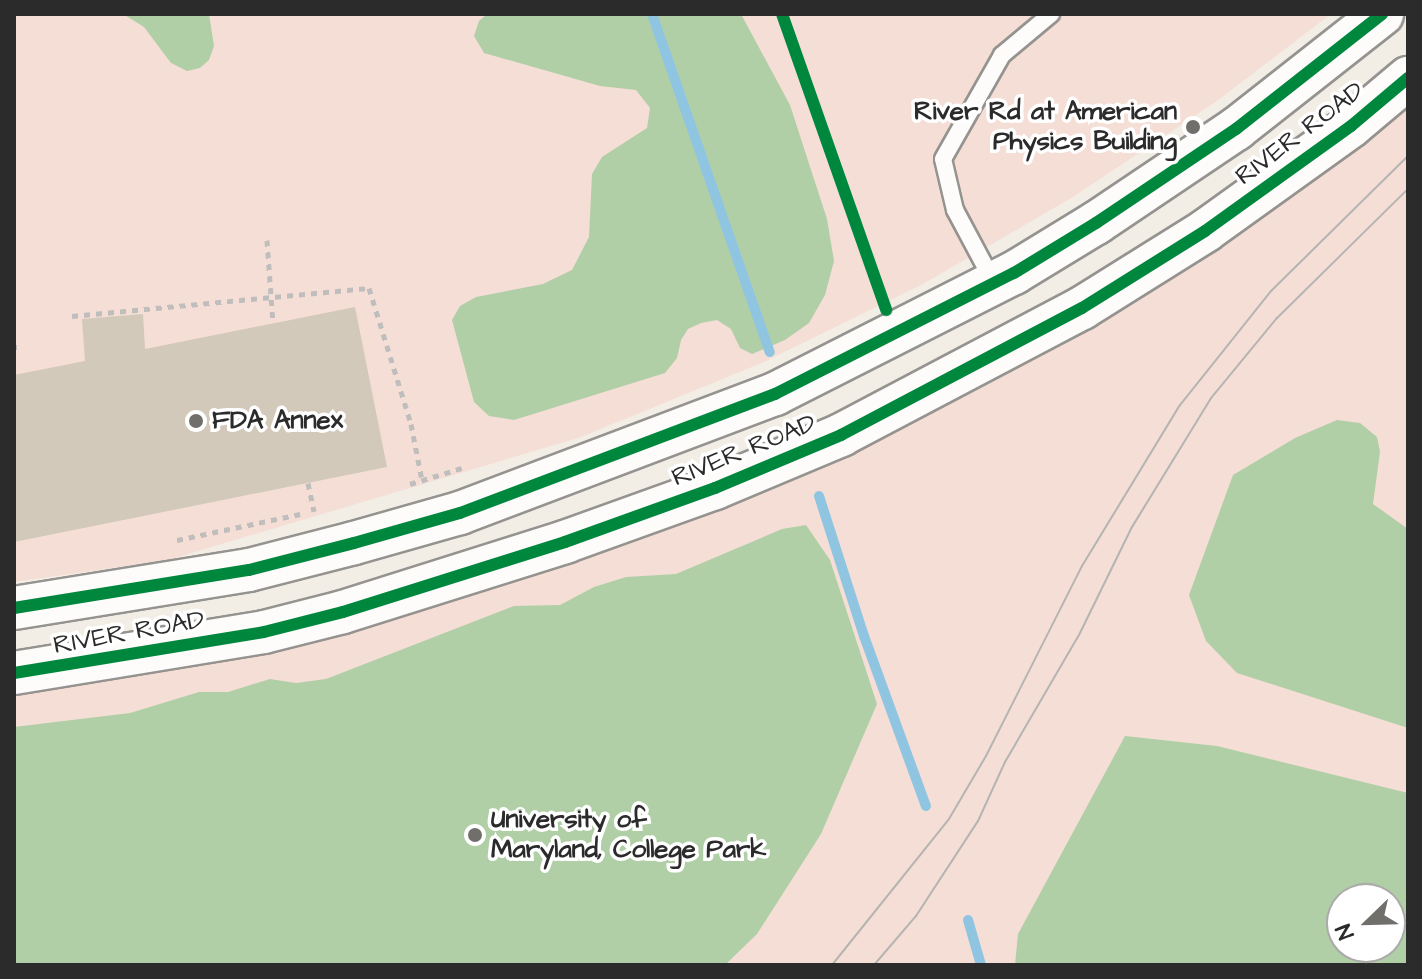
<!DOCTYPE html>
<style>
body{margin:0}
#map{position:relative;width:1422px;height:979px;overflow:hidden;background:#f2eee6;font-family:"Architects Daughter",sans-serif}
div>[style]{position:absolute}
.built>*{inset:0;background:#f5ded5}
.forest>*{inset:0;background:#b1cfa7}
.stream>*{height:10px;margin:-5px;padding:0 5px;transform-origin:5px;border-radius:5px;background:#90c5e2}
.building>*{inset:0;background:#d2c9bb}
.path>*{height:5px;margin-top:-2.5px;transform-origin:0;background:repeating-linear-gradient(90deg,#bfbebd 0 6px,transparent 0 12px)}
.roads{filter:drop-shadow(2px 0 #95938f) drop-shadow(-2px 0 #95938f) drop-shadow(0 2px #95938f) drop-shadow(0 -2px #95938f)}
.service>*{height:16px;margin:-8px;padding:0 8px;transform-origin:8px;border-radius:8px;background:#fdfcfb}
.tertiary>*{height:42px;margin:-21px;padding:0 21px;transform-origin:21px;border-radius:21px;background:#fdfcfb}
.tram>*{height:2px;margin:-1px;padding:0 1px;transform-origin:1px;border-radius:1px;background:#b5b4b3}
.cycleway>*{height:12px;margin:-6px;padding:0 6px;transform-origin:6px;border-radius:6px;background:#00873e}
.dots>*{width:22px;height:22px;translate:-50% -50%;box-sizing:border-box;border:4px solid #fff;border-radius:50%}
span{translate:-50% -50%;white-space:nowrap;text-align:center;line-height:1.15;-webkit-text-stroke:7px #fff;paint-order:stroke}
.poi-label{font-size:26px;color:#2b2b2b;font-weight:700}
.right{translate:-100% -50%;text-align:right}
.left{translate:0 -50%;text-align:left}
.street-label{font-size:26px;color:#2b2b2b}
.frame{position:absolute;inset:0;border:16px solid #2b2b2b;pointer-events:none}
.north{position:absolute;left:1326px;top:883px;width:80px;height:80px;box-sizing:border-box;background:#fff;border:2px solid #aaa;border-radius:50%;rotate:247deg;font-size:22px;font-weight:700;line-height:32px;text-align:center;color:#2b2b2b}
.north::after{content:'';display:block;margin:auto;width:28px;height:36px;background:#716f6c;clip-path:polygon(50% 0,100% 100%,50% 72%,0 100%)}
</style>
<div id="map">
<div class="built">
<i style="clip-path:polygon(14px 14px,1331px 14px,1217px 101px,1073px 197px,923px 284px,764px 362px,581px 437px,168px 560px,14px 582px)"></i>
<i style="clip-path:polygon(evenodd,1408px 99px,1408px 965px,14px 965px,14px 686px,770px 479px,1408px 99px,1342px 899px,1390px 899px,1390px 947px,1342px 947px,1342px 899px)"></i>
</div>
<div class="forest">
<i style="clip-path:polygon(69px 14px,209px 14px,214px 46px,209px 60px,200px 68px,187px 71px,171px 63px,144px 27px,123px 14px)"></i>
<i style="clip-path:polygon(487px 14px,741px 14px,790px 105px,827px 219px,834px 261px,825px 295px,809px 323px,785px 340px,752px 354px,740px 348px,731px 329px,717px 320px,701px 323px,688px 329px,681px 340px,677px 358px,665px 373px,514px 420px,489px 416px,474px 402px,452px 320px,460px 306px,476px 297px,543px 284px,572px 270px,589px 237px,592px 174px,602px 157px,647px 128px,650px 108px,636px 90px,600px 86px,484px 53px,474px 36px,479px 21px)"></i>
<i style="clip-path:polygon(1337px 420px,1360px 423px,1377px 437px,1380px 452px,1373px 504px,1408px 529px,1408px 728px,1237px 673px,1206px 641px,1189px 595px,1233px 475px,1295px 438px)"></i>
<i style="clip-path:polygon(806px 525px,830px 560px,877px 704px,821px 834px,757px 934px,725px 965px,14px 965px,14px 727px,130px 713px,199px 692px,228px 692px,270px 679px,296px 683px,326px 679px,514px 606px,560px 605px,594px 587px,626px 577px,676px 574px,782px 529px)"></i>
<i style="clip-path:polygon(evenodd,1125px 736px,1217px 746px,1408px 793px,1408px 965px,1015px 965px,1018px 934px,1125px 736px,1390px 899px,1390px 947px,1342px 947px,1342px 899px,1390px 899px)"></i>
</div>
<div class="stream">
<i style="left:652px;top:14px;width:358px;rotate:70.8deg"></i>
<i style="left:819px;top:496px;width:147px;rotate:72.2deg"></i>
<i style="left:864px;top:636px;width:181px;rotate:70deg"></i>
<i style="left:968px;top:920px;width:47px;rotate:73.9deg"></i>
</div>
<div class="building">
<i style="clip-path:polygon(355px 307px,387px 467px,14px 542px,14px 375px,85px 361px,82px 319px,143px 314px,145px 349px)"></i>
</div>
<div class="path">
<i style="left:267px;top:240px;width:83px;rotate:85.9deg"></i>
<i style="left:72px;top:316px;width:298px;rotate:-5.4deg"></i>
<i style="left:369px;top:288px;width:142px;rotate:72.8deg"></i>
<i style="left:411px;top:424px;width:57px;rotate:78.9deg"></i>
<i style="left:14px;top:347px;width:3px"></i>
<i style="left:308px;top:483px;width:29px;rotate:78deg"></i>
<i style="left:410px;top:484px;width:58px;rotate:-17.2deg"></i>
<i style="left:177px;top:540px;width:126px;rotate:-11.9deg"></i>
</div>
<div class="roads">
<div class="service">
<i style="left:994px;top:283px;width:83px;rotate:-118.1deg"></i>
<i style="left:955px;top:210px;width:52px;rotate:-103.2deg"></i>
<i style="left:943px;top:159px;width:120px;rotate:-60.4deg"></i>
<i style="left:1002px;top:55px;width:64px;rotate:-39.9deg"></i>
</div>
<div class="tertiary">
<i style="left:14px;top:608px;width:238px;rotate:-9.2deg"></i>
<i style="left:249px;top:570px;width:108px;rotate:-14.4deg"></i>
<i style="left:354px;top:543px;width:110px;rotate:-15.8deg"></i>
<i style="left:460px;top:513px;width:337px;rotate:-20.7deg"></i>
<i style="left:775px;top:394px;width:268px;rotate:-26.9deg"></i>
<i style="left:1014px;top:273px;width:96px;rotate:-31.4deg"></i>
<i style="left:1096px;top:223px;width:169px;rotate:-33.9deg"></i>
<i style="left:1236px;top:129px;width:186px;rotate:-38.2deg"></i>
<i style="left:14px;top:673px;width:253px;rotate:-9.3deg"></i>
<i style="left:264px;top:632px;width:81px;rotate:-14.2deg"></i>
<i style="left:343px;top:612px;width:233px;rotate:-17.5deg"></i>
<i style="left:565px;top:542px;width:159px;rotate:-19.8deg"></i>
<i style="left:715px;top:488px;width:137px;rotate:-22.8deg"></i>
<i style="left:841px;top:435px;width:272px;rotate:-27.8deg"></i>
<i style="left:1082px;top:308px;width:145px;rotate:-32deg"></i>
<i style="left:1205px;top:231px;width:180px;rotate:-35.7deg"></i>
<i style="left:1351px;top:126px;width:75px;rotate:-40.1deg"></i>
</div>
</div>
<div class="tram">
<i style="left:832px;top:965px;width:187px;rotate:-51.3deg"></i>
<i style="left:949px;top:819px;width:73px;rotate:-59.6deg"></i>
<i style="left:986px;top:756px;width:213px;rotate:-63.2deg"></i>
<i style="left:1082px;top:566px;width:188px;rotate:-58.7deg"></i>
<i style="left:1180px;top:405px;width:146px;rotate:-51.4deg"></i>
<i style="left:1271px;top:291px;width:192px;rotate:-44.6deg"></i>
<i style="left:874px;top:965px;width:65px;rotate:-49.4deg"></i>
<i style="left:916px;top:916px;width:113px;rotate:-56.9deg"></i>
<i style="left:978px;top:821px;width:65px;rotate:-65.4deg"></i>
<i style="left:1005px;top:762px;width:149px;rotate:-59.8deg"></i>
<i style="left:1080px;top:633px;width:118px;rotate:-63.9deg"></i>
<i style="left:1132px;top:527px;width:151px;rotate:-58.5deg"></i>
<i style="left:1211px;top:398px;width:104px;rotate:-50.5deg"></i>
<i style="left:1277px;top:318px;width:184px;rotate:-44.6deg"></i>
</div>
<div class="cycleway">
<i style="left:782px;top:14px;width:314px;rotate:70.6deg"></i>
<i style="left:14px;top:608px;width:238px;rotate:-9.2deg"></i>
<i style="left:249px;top:570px;width:108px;rotate:-14.4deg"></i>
<i style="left:354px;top:543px;width:110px;rotate:-15.8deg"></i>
<i style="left:460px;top:513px;width:337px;rotate:-20.7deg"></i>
<i style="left:775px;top:394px;width:268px;rotate:-26.9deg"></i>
<i style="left:1014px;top:273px;width:96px;rotate:-31.4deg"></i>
<i style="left:1096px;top:223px;width:169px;rotate:-33.9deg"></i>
<i style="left:1236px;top:129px;width:186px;rotate:-38.2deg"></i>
<i style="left:14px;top:673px;width:253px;rotate:-9.3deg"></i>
<i style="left:264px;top:632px;width:81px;rotate:-14.2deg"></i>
<i style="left:343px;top:612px;width:233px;rotate:-17.5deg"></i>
<i style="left:565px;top:542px;width:159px;rotate:-19.8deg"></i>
<i style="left:715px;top:488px;width:137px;rotate:-22.8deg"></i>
<i style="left:841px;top:435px;width:272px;rotate:-27.8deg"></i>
<i style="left:1082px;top:308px;width:145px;rotate:-32deg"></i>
<i style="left:1205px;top:231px;width:180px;rotate:-35.7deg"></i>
<i style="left:1351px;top:126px;width:75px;rotate:-40.1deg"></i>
</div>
<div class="dots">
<i style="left:1193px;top:127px;background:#716f6c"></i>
<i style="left:196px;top:421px;background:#716f6c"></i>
<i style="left:475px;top:835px;background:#716f6c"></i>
</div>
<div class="poi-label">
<span class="right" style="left:1177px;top:127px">River Rd at American<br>Physics Building</span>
<span class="left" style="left:212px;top:421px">FDA Annex</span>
<span class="left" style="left:491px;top:835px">University of<br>Maryland, College Park</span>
</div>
<div class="street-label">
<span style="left:1300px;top:134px;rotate:-37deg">RIVER ROAD</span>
<span style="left:744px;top:451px;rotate:-22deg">RIVER ROAD</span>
<span style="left:129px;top:633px;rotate:-10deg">RIVER ROAD</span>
</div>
<div class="frame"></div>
<div class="north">N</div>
</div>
